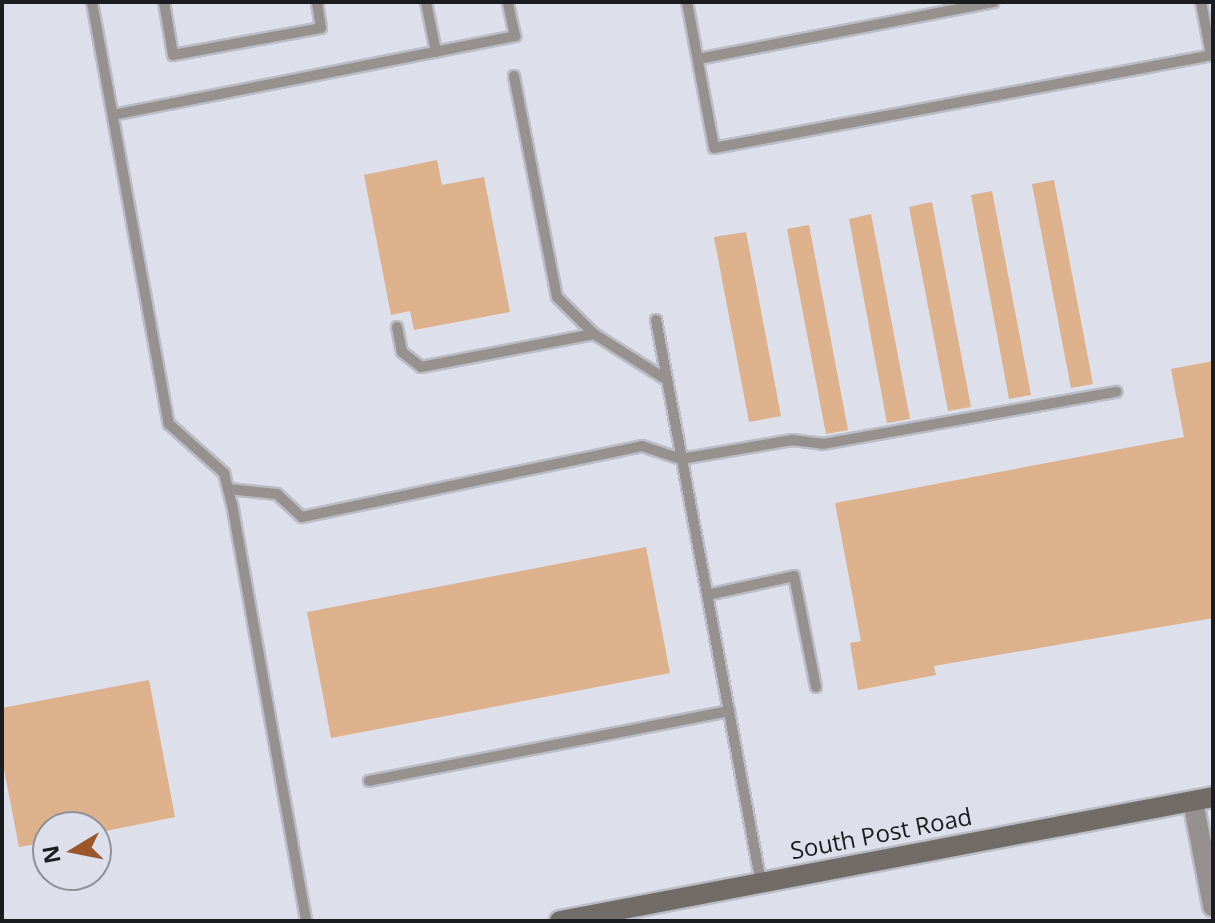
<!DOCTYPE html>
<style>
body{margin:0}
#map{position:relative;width:1215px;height:923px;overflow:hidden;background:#dddfea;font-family:"Open Sans",sans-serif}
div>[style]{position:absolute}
.building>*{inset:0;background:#dcb18c}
.roads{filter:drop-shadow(2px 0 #babcc6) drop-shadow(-2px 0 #babcc6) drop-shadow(0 2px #babcc6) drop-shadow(0 -2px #babcc6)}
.lane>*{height:10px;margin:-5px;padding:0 5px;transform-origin:5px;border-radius:5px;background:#96918e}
.street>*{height:20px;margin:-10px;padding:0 10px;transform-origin:10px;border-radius:10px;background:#96918e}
.secondary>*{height:20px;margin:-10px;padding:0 10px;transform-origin:10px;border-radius:10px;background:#726c68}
span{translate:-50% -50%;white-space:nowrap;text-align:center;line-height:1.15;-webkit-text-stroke:6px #dddfea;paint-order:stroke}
.street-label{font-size:24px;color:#1b1c20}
.frame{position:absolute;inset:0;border:4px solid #1b1c20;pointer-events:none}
.north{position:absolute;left:32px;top:811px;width:80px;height:80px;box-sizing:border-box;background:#dddfea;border:2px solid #8f9199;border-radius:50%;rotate:260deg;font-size:22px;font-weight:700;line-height:32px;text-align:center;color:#1b1c20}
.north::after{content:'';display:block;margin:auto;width:28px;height:36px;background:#9b5729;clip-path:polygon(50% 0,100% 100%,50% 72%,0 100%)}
</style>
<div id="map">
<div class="building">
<i style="clip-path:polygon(437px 160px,442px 185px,484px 177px,510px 312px,414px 330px,410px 311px,391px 315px,364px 175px)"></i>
<i style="clip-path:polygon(1054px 180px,1093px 384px,1071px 388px,1032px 184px)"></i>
<i style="clip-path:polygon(992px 191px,1031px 395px,1009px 399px,971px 195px)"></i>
<i style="clip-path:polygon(932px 202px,971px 407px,948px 411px,909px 207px)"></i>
<i style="clip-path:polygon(871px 214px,910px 419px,887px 423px,849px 219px)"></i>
<i style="clip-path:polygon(809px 225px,848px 430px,826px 434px,787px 229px)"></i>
<i style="clip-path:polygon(746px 232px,781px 416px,749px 422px,714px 237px)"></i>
<i style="clip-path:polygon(1213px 361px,1213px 618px,934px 666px,936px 675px,858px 690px,850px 643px,861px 641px,835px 503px,1184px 437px,1171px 369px)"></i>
<i style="clip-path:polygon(646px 547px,670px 673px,331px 738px,307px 612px)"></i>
<i style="clip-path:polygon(149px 680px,175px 817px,96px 833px,48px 827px,48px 842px,19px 847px,2px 759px,2px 708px)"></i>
</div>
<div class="roads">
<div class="lane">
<i style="left:92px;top:2px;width:429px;rotate:79.7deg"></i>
<i style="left:169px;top:424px;width:74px;rotate:41.7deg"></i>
<i style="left:224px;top:473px;width:32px;rotate:76deg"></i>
<i style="left:232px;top:504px;width:424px;rotate:79.9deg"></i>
<i style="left:164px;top:2px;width:54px;rotate:80.4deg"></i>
<i style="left:173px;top:55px;width:150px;rotate:-10.3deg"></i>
<i style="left:321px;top:28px;width:26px;rotate:-99deg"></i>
<i style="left:426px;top:2px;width:51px;rotate:78.7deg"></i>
<i style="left:687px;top:2px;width:148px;rotate:79.5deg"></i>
<i style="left:714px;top:148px;width:508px;rotate:-10.56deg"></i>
<i style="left:1201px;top:2px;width:54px;rotate:79.3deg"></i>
<i style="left:698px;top:59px;width:301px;rotate:-10.9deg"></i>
<i style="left:514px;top:76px;width:225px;rotate:79deg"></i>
<i style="left:557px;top:297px;width:52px;rotate:45deg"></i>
<i style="left:594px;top:334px;width:86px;rotate:32.2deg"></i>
<i style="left:113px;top:115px;width:410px;rotate:-11.1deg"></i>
<i style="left:515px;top:36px;width:35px;rotate:-102deg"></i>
<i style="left:656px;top:320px;width:573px;rotate:79.44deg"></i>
<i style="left:397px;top:327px;width:25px;rotate:79deg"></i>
<i style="left:402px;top:352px;width:24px;rotate:38deg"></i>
<i style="left:421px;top:367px;width:176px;rotate:-10.8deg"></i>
<i style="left:228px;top:489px;width:49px;rotate:5.8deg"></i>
<i style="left:277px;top:494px;width:34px;rotate:43deg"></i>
<i style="left:302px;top:517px;width:347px;rotate:-11.8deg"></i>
<i style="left:642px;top:446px;width:41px;rotate:18.4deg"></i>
<i style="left:681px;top:459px;width:113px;rotate:-9.7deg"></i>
<i style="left:792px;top:440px;width:31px;rotate:7deg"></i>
<i style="left:823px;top:444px;width:298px;rotate:-10.1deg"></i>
<i style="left:707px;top:595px;width:89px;rotate:-12.3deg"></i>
<i style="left:794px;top:576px;width:113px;rotate:78.8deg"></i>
<i style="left:369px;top:781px;width:367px;rotate:-11deg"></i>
</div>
<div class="street">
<i style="left:1193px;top:801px;width:107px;rotate:79.2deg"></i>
</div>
<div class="secondary">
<i style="left:560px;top:921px;width:665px;rotate:-10.75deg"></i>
</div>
</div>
<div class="street-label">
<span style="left:881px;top:833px;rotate:-11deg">South Post Road</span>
</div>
<div class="frame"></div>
<div class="north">N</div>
</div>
